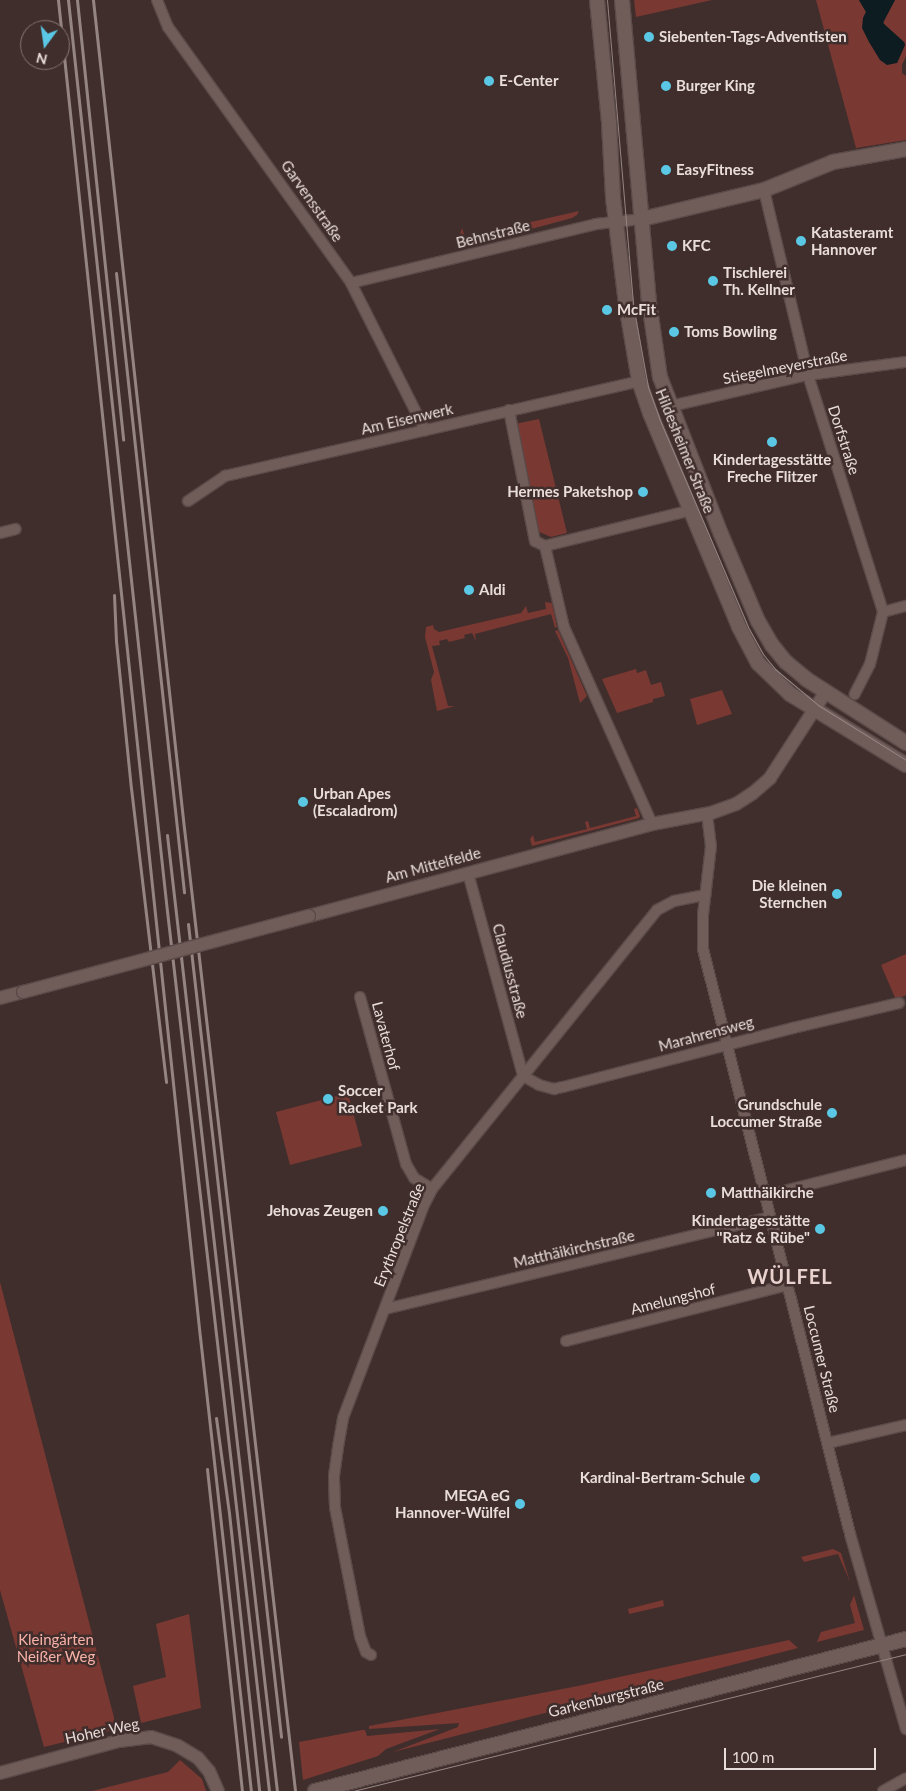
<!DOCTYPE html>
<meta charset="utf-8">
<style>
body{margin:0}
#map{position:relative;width:906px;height:1791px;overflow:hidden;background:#402e2c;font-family:Lato,sans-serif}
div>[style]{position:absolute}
.green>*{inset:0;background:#793832}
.water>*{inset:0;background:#0d1c20}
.roads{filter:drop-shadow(1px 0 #594a48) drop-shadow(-1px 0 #594a48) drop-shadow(0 1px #594a48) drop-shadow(0 -1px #594a48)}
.minor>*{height:10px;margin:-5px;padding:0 5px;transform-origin:5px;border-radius:5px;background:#705c59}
.tertiary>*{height:12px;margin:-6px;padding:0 6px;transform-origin:6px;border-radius:6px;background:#705c59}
.secondary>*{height:14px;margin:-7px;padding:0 7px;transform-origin:7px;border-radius:7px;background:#705c59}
.tram>*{height:1px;margin:-0.5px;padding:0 0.5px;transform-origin:0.5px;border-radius:0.5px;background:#948583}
.rail>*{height:3px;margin:-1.5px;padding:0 1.5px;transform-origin:1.5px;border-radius:1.5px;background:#948583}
.bridges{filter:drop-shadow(1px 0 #594a48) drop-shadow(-1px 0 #594a48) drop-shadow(0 1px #594a48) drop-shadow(0 -1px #594a48)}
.tertiary-bridge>*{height:12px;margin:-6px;padding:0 6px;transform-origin:6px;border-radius:6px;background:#705c59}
.dots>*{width:14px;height:14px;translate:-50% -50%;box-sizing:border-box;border:2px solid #402e2c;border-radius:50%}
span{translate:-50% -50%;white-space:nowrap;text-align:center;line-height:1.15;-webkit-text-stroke:5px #402e2c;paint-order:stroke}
.poi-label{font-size:15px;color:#e9dddb;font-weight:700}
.left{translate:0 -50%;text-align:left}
.right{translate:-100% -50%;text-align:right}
.street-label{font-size:15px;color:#e9dddb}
.park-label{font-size:15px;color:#f9b2a8}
.district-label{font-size:20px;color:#e9d1ce;font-weight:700;letter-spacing:1px}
.north{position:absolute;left:20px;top:20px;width:50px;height:50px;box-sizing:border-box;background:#402e2c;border:1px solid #847472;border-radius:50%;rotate:194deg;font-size:14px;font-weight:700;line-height:20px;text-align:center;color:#e9dddb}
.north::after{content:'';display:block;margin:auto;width:18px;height:22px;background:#5ac8e5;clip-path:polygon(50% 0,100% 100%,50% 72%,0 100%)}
.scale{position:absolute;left:724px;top:1748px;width:152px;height:22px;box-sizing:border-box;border:2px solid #e9dddb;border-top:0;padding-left:6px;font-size:15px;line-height:18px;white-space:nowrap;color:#e9dddb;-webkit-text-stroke:4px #402e2c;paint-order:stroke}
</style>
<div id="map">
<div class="green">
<i style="clip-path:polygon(634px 0,712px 0,636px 17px)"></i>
<i style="clip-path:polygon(816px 0,859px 0,866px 12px,863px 18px,863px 28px,897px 63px,905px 45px,904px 42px,885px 27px,883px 20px,895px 0,906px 0,906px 56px,902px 65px,902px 73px,906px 76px,906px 140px,856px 148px)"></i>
<i style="clip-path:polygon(579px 211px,577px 215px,572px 218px,465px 247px,460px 234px,462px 228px,465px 237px)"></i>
<i style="clip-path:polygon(539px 419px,567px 533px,551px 537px,537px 531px,515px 424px)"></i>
<i style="clip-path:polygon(545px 602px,552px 603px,557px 627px,555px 628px,551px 614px,475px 634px,476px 641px,472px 633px,464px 635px,465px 638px,449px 642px,447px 639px,439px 641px,440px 645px,432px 646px,448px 706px,455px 706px,437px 711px,431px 680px,434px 672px,425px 637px,426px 627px,433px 625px,434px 629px,439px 632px,521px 613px,526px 606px,528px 613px,546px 609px)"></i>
<i style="clip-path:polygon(558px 630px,587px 696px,580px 703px,568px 658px,555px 631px)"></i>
<i style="clip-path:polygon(636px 669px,637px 673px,646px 670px,651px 685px,661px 682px,665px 696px,653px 699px,653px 702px,617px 713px,602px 679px)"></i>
<i style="clip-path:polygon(722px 690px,732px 714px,697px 725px,690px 699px)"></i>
<i style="clip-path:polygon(637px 808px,640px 816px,639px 818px,532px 846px,530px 839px,533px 835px,535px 842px,587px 829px,585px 822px,588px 821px,590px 828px,636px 816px,634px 809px)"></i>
<i style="clip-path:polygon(906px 954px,906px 995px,896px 1000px,881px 965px)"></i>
<i style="clip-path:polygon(348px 1093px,362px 1146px,290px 1165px,276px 1112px)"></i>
<i style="clip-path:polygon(0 1282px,117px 1729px,44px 1747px,0 1590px)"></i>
<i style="clip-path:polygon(833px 1549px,841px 1553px,850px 1582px,838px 1554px,804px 1562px,801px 1557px)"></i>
<i style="clip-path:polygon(854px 1595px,864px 1630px,817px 1642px,821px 1632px,855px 1623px,850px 1605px)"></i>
<i style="clip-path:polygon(663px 1600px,664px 1606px,629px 1614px,628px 1609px)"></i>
<i style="clip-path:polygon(189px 1614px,201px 1708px,141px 1723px,133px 1686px,166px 1677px,156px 1624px)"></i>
<i style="clip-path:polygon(789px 1640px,798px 1648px,393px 1752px,458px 1727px,459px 1723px,369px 1729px,369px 1726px,578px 1686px)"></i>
<i style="clip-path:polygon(440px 1729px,386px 1749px,378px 1756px,303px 1780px,299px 1742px,362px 1730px,365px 1730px,367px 1736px)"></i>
<i style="clip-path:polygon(180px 1760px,202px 1779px,206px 1791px,92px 1791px,168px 1772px)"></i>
</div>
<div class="water">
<i style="clip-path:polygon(859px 0,895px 0,883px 23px,904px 42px,905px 45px,897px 63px,887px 65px,880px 60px,869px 42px,862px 28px,863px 18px,866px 12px)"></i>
</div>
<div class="roads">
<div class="minor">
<i style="left:157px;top:0;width:29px;rotate:68deg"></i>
<i style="left:168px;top:27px;width:315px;rotate:54.4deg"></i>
<i style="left:351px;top:283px;width:165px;rotate:63.3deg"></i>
<i style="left:764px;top:190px;width:190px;rotate:76.6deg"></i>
<i style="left:808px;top:375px;width:249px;rotate:72.4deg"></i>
<i style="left:883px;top:612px;width:54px;rotate:104deg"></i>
<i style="left:870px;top:664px;width:34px;rotate:117deg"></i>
<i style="left:351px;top:283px;width:252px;rotate:-13.5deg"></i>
<i style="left:596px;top:224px;width:46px;rotate:-6.2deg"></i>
<i style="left:671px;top:406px;width:140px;rotate:-12.8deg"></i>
<i style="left:808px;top:375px;width:99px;rotate:-7.6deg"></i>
<i style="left:509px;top:410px;width:134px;rotate:78.8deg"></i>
<i style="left:535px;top:541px;width:11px;rotate:27deg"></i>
<i style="left:545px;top:546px;width:83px;rotate:76.8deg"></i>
<i style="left:564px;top:627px;width:216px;rotate:65.9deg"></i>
<i style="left:188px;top:501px;width:45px;rotate:-34deg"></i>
<i style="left:225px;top:476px;width:425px;rotate:-12.9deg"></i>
<i style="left:0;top:533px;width:16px;rotate:-14deg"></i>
<i style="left:545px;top:546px;width:151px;rotate:-13.8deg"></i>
<i style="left:883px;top:612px;width:24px;rotate:-15deg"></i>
<i style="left:707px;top:814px;width:32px;rotate:83deg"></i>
<i style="left:711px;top:846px;width:69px;rotate:96.6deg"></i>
<i style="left:703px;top:915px;width:34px;rotate:90deg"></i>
<i style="left:703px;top:949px;width:603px;rotate:75.89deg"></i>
<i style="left:850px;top:1534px;width:203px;rotate:74deg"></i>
<i style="left:468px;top:873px;width:210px;rotate:74.8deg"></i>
<i style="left:523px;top:1076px;width:18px;rotate:29deg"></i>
<i style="left:539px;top:1085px;width:16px;rotate:15deg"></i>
<i style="left:554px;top:1089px;width:9px;rotate:-13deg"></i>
<i style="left:563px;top:1087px;width:237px;rotate:-14.4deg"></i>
<i style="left:793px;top:1028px;width:109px;rotate:-13.3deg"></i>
<i style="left:360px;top:997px;width:173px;rotate:74.6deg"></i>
<i style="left:406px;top:1164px;width:16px;rotate:60deg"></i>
<i style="left:414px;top:1178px;width:21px;rotate:31deg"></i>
<i style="left:764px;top:1196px;width:146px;rotate:-14.2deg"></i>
<i style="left:385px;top:1309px;width:396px;rotate:-13.4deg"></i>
<i style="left:566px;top:1341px;width:229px;rotate:-14.2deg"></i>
<i style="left:828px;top:1443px;width:80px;rotate:-13deg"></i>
<i style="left:371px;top:1655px;width:6px;rotate:-149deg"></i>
<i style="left:366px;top:1652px;width:17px;rotate:-111deg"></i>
<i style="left:360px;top:1636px;width:131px;rotate:-101deg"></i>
<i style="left:335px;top:1507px;width:31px;rotate:-92deg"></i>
<i style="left:334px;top:1476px;width:29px;rotate:-82deg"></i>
<i style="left:338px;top:1447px;width:29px;rotate:-80deg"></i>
<i style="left:343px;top:1418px;width:226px;rotate:-69.2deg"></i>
<i style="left:423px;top:1207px;width:20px;rotate:-63deg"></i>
<i style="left:432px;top:1189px;width:358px;rotate:-51.1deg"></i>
<i style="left:657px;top:910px;width:19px;rotate:-28deg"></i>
<i style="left:674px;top:901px;width:32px;rotate:-11deg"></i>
<i style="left:883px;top:1791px;width:26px;rotate:-29deg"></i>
</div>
<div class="tertiary">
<i style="left:309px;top:916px;width:355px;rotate:-15deg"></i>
<i style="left:652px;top:824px;width:60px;rotate:-10.6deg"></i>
<i style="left:711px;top:813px;width:27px;rotate:-20deg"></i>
<i style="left:736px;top:804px;width:20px;rotate:-33deg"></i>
<i style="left:753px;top:793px;width:23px;rotate:-41deg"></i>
<i style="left:770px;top:778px;width:101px;rotate:-57.1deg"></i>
<i style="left:0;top:998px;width:24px;rotate:-15deg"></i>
<i style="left:0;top:1773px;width:123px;rotate:-15.1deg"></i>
<i style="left:119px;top:1741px;width:32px;rotate:-7deg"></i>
<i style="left:151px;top:1737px;width:28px;rotate:18deg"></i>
<i style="left:178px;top:1746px;width:23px;rotate:31deg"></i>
<i style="left:198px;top:1758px;width:17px;rotate:50deg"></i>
<i style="left:209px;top:1771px;width:22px;rotate:66deg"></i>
</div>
<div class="secondary">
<i style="left:597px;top:0;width:124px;rotate:84.4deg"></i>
<i style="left:609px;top:123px;width:75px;rotate:86.9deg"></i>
<i style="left:613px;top:198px;width:107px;rotate:83deg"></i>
<i style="left:626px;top:304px;width:78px;rotate:80.4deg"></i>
<i style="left:639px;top:381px;width:34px;rotate:71deg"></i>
<i style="left:650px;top:413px;width:232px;rotate:67.4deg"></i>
<i style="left:739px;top:627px;width:41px;rotate:62.2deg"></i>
<i style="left:758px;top:663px;width:45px;rotate:44.1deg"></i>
<i style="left:790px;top:694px;width:136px;rotate:31.5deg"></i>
<i style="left:622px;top:0;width:303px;rotate:84.9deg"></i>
<i style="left:649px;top:302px;width:76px;rotate:81.7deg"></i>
<i style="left:660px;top:377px;width:168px;rotate:68.8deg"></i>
<i style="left:721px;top:534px;width:95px;rotate:67deg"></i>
<i style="left:758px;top:621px;width:28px;rotate:60deg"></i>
<i style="left:772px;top:645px;width:22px;rotate:51deg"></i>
<i style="left:786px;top:662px;width:26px;rotate:40deg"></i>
<i style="left:806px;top:679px;width:119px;rotate:32.6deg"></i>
<i style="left:642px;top:219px;width:125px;rotate:-13.4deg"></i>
<i style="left:764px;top:190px;width:74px;rotate:-22.1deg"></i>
<i style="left:833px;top:162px;width:74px;rotate:-10.1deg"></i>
<i style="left:315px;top:1791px;width:610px;rotate:-14.42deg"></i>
</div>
</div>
<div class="tram">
<i style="left:607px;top:0;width:306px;rotate:85.1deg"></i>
<i style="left:633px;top:305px;width:83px;rotate:79.6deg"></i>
<i style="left:648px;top:387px;width:33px;rotate:70deg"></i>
<i style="left:659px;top:418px;width:227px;rotate:66.9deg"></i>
<i style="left:748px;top:627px;width:31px;rotate:61deg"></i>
<i style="left:763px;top:654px;width:19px;rotate:51deg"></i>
<i style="left:775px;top:669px;width:56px;rotate:39.9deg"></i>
<i style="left:818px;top:705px;width:104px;rotate:32deg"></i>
<i style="left:353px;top:1791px;width:570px;rotate:-13.91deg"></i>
</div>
<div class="rail">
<i style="left:58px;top:0;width:1345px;rotate:83.94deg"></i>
<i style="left:200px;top:1337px;width:457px;rotate:83.6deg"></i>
<i style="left:68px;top:0;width:916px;rotate:83.8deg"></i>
<i style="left:167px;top:911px;width:886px;rotate:83.39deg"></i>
<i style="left:77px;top:0;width:442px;rotate:84deg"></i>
<i style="left:93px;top:0;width:833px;rotate:83.73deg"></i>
<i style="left:184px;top:828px;width:969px;rotate:83.42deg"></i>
<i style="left:116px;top:273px;width:623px;rotate:83.73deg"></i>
<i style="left:114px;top:595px;width:46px;rotate:87.5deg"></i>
<i style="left:116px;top:641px;width:148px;rotate:84.2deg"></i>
<i style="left:131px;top:788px;width:296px;rotate:83.2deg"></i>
<i style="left:167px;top:835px;width:962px;rotate:83.44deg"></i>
<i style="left:188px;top:924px;width:818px;rotate:83.47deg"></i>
<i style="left:216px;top:1418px;width:96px;rotate:82.2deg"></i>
<i style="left:229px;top:1513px;width:280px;rotate:83.8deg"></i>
<i style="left:207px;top:1469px;width:324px;rotate:83.8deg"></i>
</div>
<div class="bridges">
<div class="tertiary-bridge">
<i style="left:23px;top:992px;width:296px;rotate:-14.9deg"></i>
</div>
</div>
<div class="dots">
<i style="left:649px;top:37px;background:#5ac8e5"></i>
<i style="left:489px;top:81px;background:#5ac8e5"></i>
<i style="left:666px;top:86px;background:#5ac8e5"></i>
<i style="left:666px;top:170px;background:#5ac8e5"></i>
<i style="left:801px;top:241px;background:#5ac8e5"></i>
<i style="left:672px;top:246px;background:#5ac8e5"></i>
<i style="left:713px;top:281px;background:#5ac8e5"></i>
<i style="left:607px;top:310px;background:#5ac8e5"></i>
<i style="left:674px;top:332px;background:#5ac8e5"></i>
<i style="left:772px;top:442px;background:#5ac8e5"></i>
<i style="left:643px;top:492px;background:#5ac8e5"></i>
<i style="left:469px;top:590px;background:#5ac8e5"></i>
<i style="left:303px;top:802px;background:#5ac8e5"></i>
<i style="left:837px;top:894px;background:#5ac8e5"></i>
<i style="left:328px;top:1099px;background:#5ac8e5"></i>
<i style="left:832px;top:1113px;background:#5ac8e5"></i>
<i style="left:711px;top:1193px;background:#5ac8e5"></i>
<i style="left:383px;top:1211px;background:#5ac8e5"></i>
<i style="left:820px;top:1229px;background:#5ac8e5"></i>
<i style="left:755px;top:1478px;background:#5ac8e5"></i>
<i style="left:520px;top:1504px;background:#5ac8e5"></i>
</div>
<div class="poi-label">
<span class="left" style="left:659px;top:37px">Siebenten-Tags-Adventisten</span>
<span class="left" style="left:499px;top:81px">E-Center</span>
<span class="left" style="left:676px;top:86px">Burger King</span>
<span class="left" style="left:676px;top:170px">EasyFitness</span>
<span class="left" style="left:811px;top:241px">Katasteramt<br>Hannover</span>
<span class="left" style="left:682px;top:246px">KFC</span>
<span class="left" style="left:723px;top:281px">Tischlerei<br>Th. Kellner</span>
<span class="left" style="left:617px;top:310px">McFit</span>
<span class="left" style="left:684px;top:332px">Toms Bowling</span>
<span style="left:772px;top:468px">Kindertagesstätte<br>Freche Flitzer</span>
<span class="right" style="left:633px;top:492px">Hermes Paketshop</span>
<span class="left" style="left:479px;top:590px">Aldi</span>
<span class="left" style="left:313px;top:802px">Urban Apes<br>(Escaladrom)</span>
<span class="right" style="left:827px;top:894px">Die kleinen<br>Sternchen</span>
<span class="left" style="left:338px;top:1099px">Soccer<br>Racket Park</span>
<span class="right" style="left:822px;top:1113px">Grundschule<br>Loccumer Straße</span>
<span class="left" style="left:721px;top:1193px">Matthäikirche</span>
<span class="right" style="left:373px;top:1211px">Jehovas Zeugen</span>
<span class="right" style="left:810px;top:1229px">Kindertagesstätte<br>"Ratz &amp; Rübe"</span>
<span class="right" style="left:745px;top:1478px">Kardinal-Bertram-Schule</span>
<span class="right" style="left:510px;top:1504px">MEGA eG<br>Hannover-Wülfel</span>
</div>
<div class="street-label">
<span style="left:312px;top:201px;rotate:55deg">Garvensstraße</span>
<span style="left:493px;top:234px;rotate:-14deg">Behnstraße</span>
<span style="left:785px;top:367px;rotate:-11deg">Stiegelmeyerstraße</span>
<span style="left:407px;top:419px;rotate:-13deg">Am Eisenwerk</span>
<span style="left:844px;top:440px;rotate:72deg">Dorfstraße</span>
<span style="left:685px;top:451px;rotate:68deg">Hildesheimer Straße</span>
<span style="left:433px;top:865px;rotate:-15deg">Am Mittelfelde</span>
<span style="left:510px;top:971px;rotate:75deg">Claudiusstraße</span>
<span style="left:706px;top:1034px;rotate:-15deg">Marahrensweg</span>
<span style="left:386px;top:1036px;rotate:75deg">Lavaterhof</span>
<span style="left:399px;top:1235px;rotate:-68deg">Erythropelstraße</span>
<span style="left:574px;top:1249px;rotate:-13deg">Matthäikirchstraße</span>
<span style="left:673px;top:1299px;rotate:-14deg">Amelungshof</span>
<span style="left:822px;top:1359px;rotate:76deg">Loccumer Straße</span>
<span style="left:606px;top:1698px;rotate:-14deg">Garkenburgstraße</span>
<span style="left:102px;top:1731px;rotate:-12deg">Hoher Weg</span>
</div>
<div class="park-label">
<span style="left:56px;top:1648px">Kleingärten<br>Neißer Weg</span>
</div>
<div class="district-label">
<span style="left:790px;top:1276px">WÜLFEL</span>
</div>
<div class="north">N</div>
<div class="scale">100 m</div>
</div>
